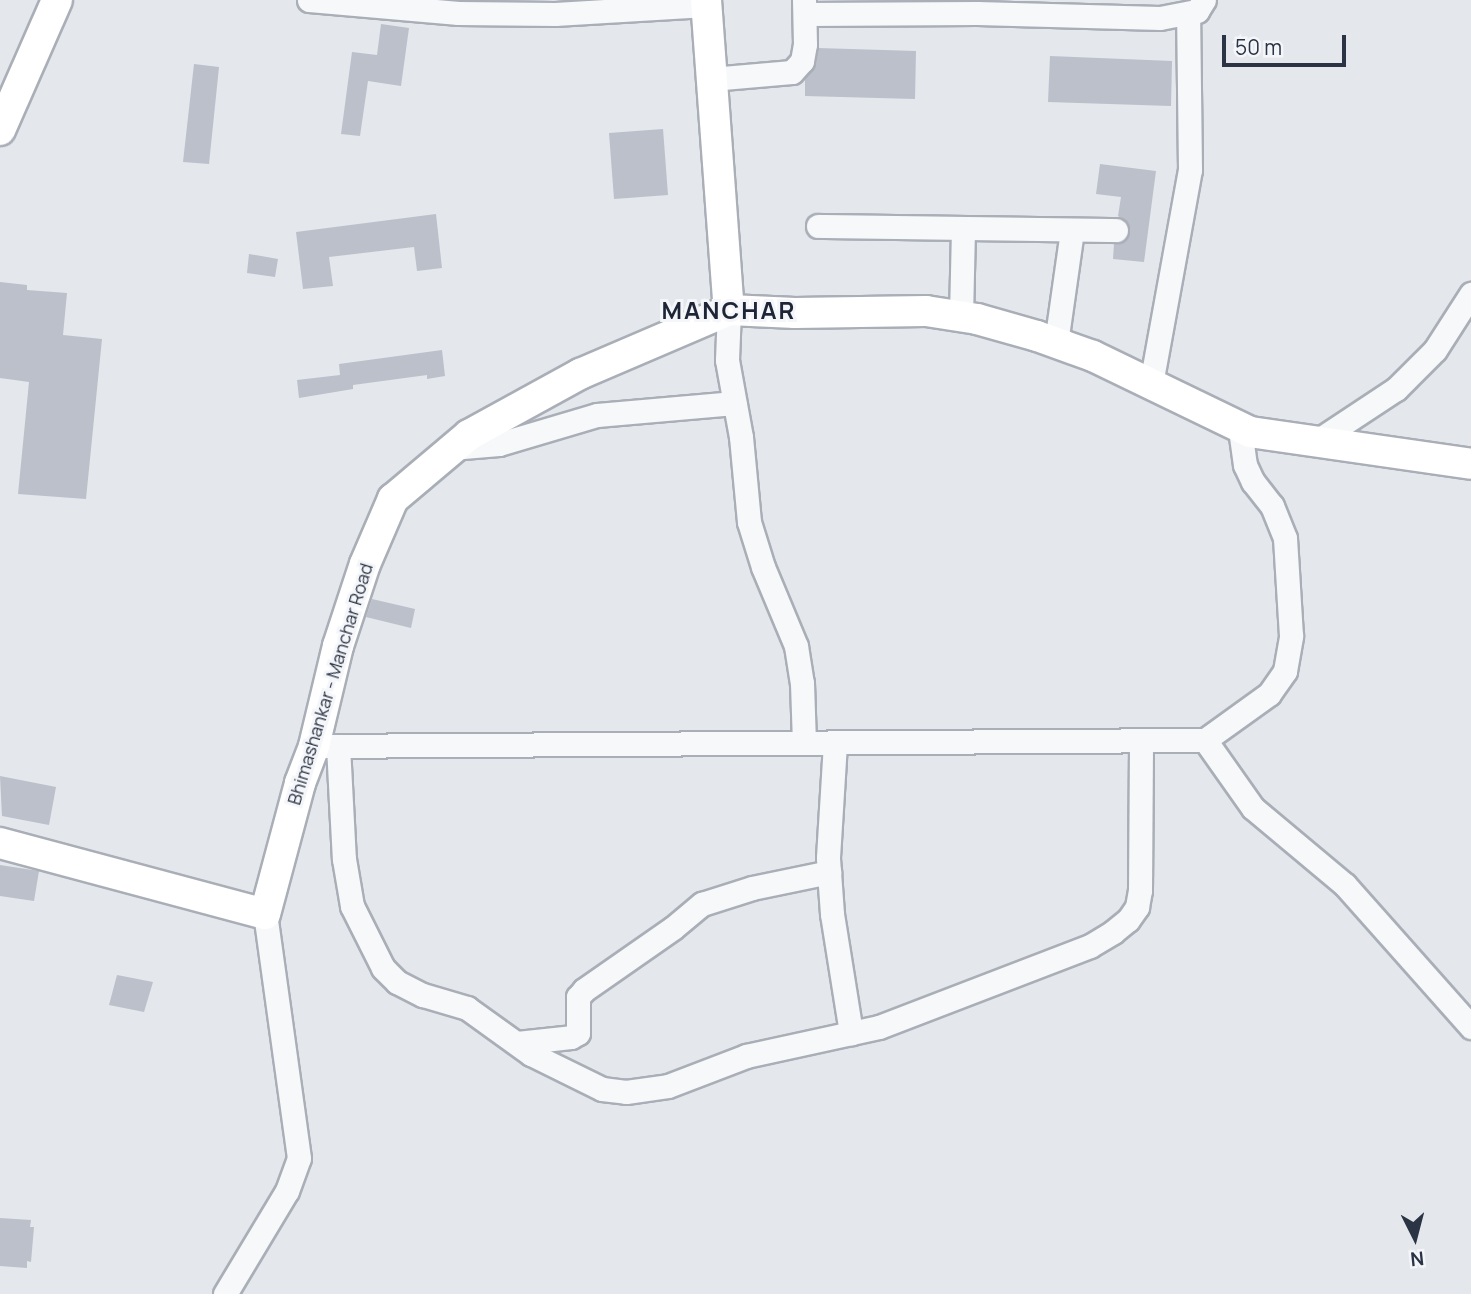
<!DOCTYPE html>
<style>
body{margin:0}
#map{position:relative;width:1471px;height:1294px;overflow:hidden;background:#e4e7ec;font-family:Manrope,sans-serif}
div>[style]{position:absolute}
.building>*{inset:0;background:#bbc0ca}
.roads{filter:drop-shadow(2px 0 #a9aeb7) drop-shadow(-2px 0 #a9aeb7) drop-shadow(0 2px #a9aeb7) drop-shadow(0 -2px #a9aeb7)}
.minor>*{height:23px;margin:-11.5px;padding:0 11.5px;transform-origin:11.5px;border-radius:11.5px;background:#f7f8fa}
.major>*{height:30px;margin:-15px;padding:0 15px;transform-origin:15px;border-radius:15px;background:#fff}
span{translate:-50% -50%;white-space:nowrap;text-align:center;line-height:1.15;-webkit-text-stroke:6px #f4f6f9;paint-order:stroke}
.street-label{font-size:18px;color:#2b3445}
.district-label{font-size:24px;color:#1d2536;font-weight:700;letter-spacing:2px}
.north{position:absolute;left:1380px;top:1203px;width:70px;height:70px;-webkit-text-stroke:5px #f4f6f9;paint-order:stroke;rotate:174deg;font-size:19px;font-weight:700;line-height:28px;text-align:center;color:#2b3445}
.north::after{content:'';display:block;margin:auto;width:24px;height:32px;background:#2b3445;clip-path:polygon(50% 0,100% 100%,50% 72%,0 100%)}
.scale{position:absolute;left:1222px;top:35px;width:124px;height:32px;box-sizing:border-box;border:4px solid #2b3445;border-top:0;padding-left:9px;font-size:21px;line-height:24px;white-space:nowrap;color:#2b3445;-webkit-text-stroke:5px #f4f6f9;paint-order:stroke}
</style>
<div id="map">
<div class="building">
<i style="clip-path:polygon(381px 24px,409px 28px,401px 86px,368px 81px,360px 136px,341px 134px,352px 52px,377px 55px)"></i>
<i style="clip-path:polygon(818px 48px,916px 51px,915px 99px,805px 96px,805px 78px,816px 64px)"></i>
<i style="clip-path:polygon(1050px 56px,1172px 61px,1171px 106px,1048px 102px)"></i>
<i style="clip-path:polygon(194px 64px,219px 67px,209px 164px,183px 162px)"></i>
<i style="clip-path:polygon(663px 129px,668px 195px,614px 199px,609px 133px)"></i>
<i style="clip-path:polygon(1100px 164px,1156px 171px,1144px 262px,1113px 259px,1114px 244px,1123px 242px,1130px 230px,1128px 223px,1118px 216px,1121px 197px,1096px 194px)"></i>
<i style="clip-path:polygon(436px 214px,442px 268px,417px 271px,414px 247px,329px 257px,333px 286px,303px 289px,296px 232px)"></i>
<i style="clip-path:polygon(249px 254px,278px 259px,275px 277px,247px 273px)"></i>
<i style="clip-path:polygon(0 282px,27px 285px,27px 290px,67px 293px,63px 335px,102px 339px,86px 499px,18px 494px,29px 382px,0 378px)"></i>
<i style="clip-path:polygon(442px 350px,445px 376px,427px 379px,427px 375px,353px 385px,353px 389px,299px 398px,297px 380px,340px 375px,339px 364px)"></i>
<i style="clip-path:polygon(372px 599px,415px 609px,411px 628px,366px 617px)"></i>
<i style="clip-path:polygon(0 776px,56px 787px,49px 825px,2px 816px)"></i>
<i style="clip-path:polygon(0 865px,39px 871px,34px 901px,0 896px)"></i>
<i style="clip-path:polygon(117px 975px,153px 982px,144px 1012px,109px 1005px)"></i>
<i style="clip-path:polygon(0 1218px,31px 1220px,30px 1227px,34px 1227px,31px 1262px,27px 1261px,27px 1268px,0 1266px)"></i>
</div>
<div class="roads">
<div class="minor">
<i style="left:309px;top:0;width:150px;rotate:5deg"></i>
<i style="left:458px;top:13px;width:97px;rotate:0.6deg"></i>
<i style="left:555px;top:14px;width:151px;rotate:-3.4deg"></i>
<i style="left:805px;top:14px;width:172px;rotate:-0.3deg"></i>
<i style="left:977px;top:13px;width:183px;rotate:1.6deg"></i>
<i style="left:1160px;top:18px;width:38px;rotate:-11deg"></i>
<i style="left:1197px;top:11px;width:13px;rotate:-58deg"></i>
<i style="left:711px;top:79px;width:81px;rotate:-4.9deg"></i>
<i style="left:792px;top:72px;width:15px;rotate:-48deg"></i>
<i style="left:802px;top:61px;width:17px;rotate:-80deg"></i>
<i style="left:805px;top:44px;width:44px;rotate:-91.3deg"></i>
<i style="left:818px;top:226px;width:298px;rotate:0.8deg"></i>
<i style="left:729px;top:310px;width:50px;rotate:92.3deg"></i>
<i style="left:727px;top:360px;width:78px;rotate:79.7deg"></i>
<i style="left:741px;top:437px;width:85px;rotate:84.6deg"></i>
<i style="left:749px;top:522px;width:47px;rotate:72.7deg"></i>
<i style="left:763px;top:567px;width:86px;rotate:67.3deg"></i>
<i style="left:796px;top:646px;width:37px;rotate:81deg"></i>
<i style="left:802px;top:683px;width:60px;rotate:88.1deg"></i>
<i style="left:961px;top:317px;width:88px;rotate:-88.7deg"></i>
<i style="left:1056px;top:343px;width:114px;rotate:-81.9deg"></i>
<i style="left:1151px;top:384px;width:218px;rotate:-79.7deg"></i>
<i style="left:1190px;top:170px;width:156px;rotate:-90.7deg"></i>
<i style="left:1317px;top:441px;width:95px;rotate:-33.4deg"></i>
<i style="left:1396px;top:389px;width:55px;rotate:-45deg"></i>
<i style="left:1435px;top:350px;width:67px;rotate:-57.3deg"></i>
<i style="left:451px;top:448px;width:48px;rotate:-4.8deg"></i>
<i style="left:499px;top:444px;width:102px;rotate:-16.5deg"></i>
<i style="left:597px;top:415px;width:138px;rotate:-5deg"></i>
<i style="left:1205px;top:740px;width:83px;rotate:54.8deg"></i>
<i style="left:1253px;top:808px;width:120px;rotate:39.9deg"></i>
<i style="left:1345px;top:885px;width:190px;rotate:48.4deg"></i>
<i style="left:835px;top:743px;width:115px;rotate:93.5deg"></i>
<i style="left:828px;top:858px;width:56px;rotate:85.9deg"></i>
<i style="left:832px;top:914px;width:121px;rotate:80.9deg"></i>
<i style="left:314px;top:746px;width:891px;rotate:-0.39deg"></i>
<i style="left:1205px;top:740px;width:79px;rotate:-35.7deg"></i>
<i style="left:1269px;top:694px;width:28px;rotate:-55deg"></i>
<i style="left:1285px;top:671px;width:36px;rotate:-80deg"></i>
<i style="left:1291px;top:636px;width:98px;rotate:-93.5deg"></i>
<i style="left:1285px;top:538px;width:35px;rotate:-112deg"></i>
<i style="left:1272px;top:506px;width:31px;rotate:-128deg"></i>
<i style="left:1253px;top:482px;width:19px;rotate:-115deg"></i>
<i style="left:1245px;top:465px;width:37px;rotate:-98deg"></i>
<i style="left:338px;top:746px;width:113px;rotate:87deg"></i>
<i style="left:344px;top:859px;width:48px;rotate:80.3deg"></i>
<i style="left:352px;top:906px;width:69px;rotate:63.4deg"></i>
<i style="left:383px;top:968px;width:20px;rotate:45deg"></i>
<i style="left:397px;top:982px;width:29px;rotate:27deg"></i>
<i style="left:423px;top:995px;width:46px;rotate:16.5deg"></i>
<i style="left:467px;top:1008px;width:79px;rotate:35.7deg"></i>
<i style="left:531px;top:1054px;width:79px;rotate:26.2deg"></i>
<i style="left:602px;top:1089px;width:24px;rotate:7deg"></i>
<i style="left:626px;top:1092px;width:42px;rotate:-8.1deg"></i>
<i style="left:668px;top:1086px;width:84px;rotate:-21deg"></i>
<i style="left:746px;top:1056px;width:136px;rotate:-12.3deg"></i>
<i style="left:879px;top:1027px;width:226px;rotate:-21deg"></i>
<i style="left:1090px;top:946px;width:27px;rotate:-31deg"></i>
<i style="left:1113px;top:932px;width:19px;rotate:-39deg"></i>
<i style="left:1128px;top:920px;width:16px;rotate:-55deg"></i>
<i style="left:1137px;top:907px;width:17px;rotate:-80deg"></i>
<i style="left:1140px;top:890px;width:149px;rotate:-89.6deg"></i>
<i style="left:517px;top:1043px;width:54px;rotate:-6.3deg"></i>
<i style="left:571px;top:1037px;width:8px;rotate:-30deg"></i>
<i style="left:578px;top:1033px;width:36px;rotate:-90deg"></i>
<i style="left:578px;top:997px;width:9px;rotate:-49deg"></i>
<i style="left:584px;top:990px;width:108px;rotate:-34.9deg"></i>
<i style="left:673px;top:928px;width:38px;rotate:-40deg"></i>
<i style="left:702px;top:904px;width:52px;rotate:-17.7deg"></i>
<i style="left:752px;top:888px;width:79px;rotate:-11.7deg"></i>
<i style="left:225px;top:1294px;width:120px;rotate:-59deg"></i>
<i style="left:287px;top:1191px;width:35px;rotate:-70deg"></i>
<i style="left:299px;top:1158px;width:246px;rotate:-97.9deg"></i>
</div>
<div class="major">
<i style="left:706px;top:0;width:311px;rotate:85.8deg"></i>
<i style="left:0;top:130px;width:142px;rotate:-66.3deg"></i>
<i style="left:0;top:843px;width:274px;rotate:15deg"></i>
<i style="left:265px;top:914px;width:136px;rotate:-75deg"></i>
<i style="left:300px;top:783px;width:40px;rotate:-69deg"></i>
<i style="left:314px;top:746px;width:103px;rotate:-76.5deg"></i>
<i style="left:338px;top:646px;width:86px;rotate:-71.8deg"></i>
<i style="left:365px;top:564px;width:71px;rotate:-66.7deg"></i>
<i style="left:393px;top:499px;width:99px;rotate:-40.1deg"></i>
<i style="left:469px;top:435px;width:127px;rotate:-28.8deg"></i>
<i style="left:580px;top:374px;width:162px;rotate:-23.2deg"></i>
<i style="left:729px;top:310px;width:66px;rotate:2.6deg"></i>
<i style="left:795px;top:313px;width:131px;rotate:-0.9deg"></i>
<i style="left:926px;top:311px;width:52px;rotate:8.9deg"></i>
<i style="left:977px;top:319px;width:62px;rotate:15.8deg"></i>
<i style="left:1037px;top:336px;width:59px;rotate:19.7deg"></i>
<i style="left:1093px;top:356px;width:174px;rotate:25.8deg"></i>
<i style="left:1250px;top:432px;width:223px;rotate:8.2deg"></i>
</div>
</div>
<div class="street-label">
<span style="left:330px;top:684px;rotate:-73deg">Bhimashankar - Manchar Road</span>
</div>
<div class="district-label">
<span style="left:729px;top:310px">MANCHAR</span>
</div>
<div class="north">N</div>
<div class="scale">50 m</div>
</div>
